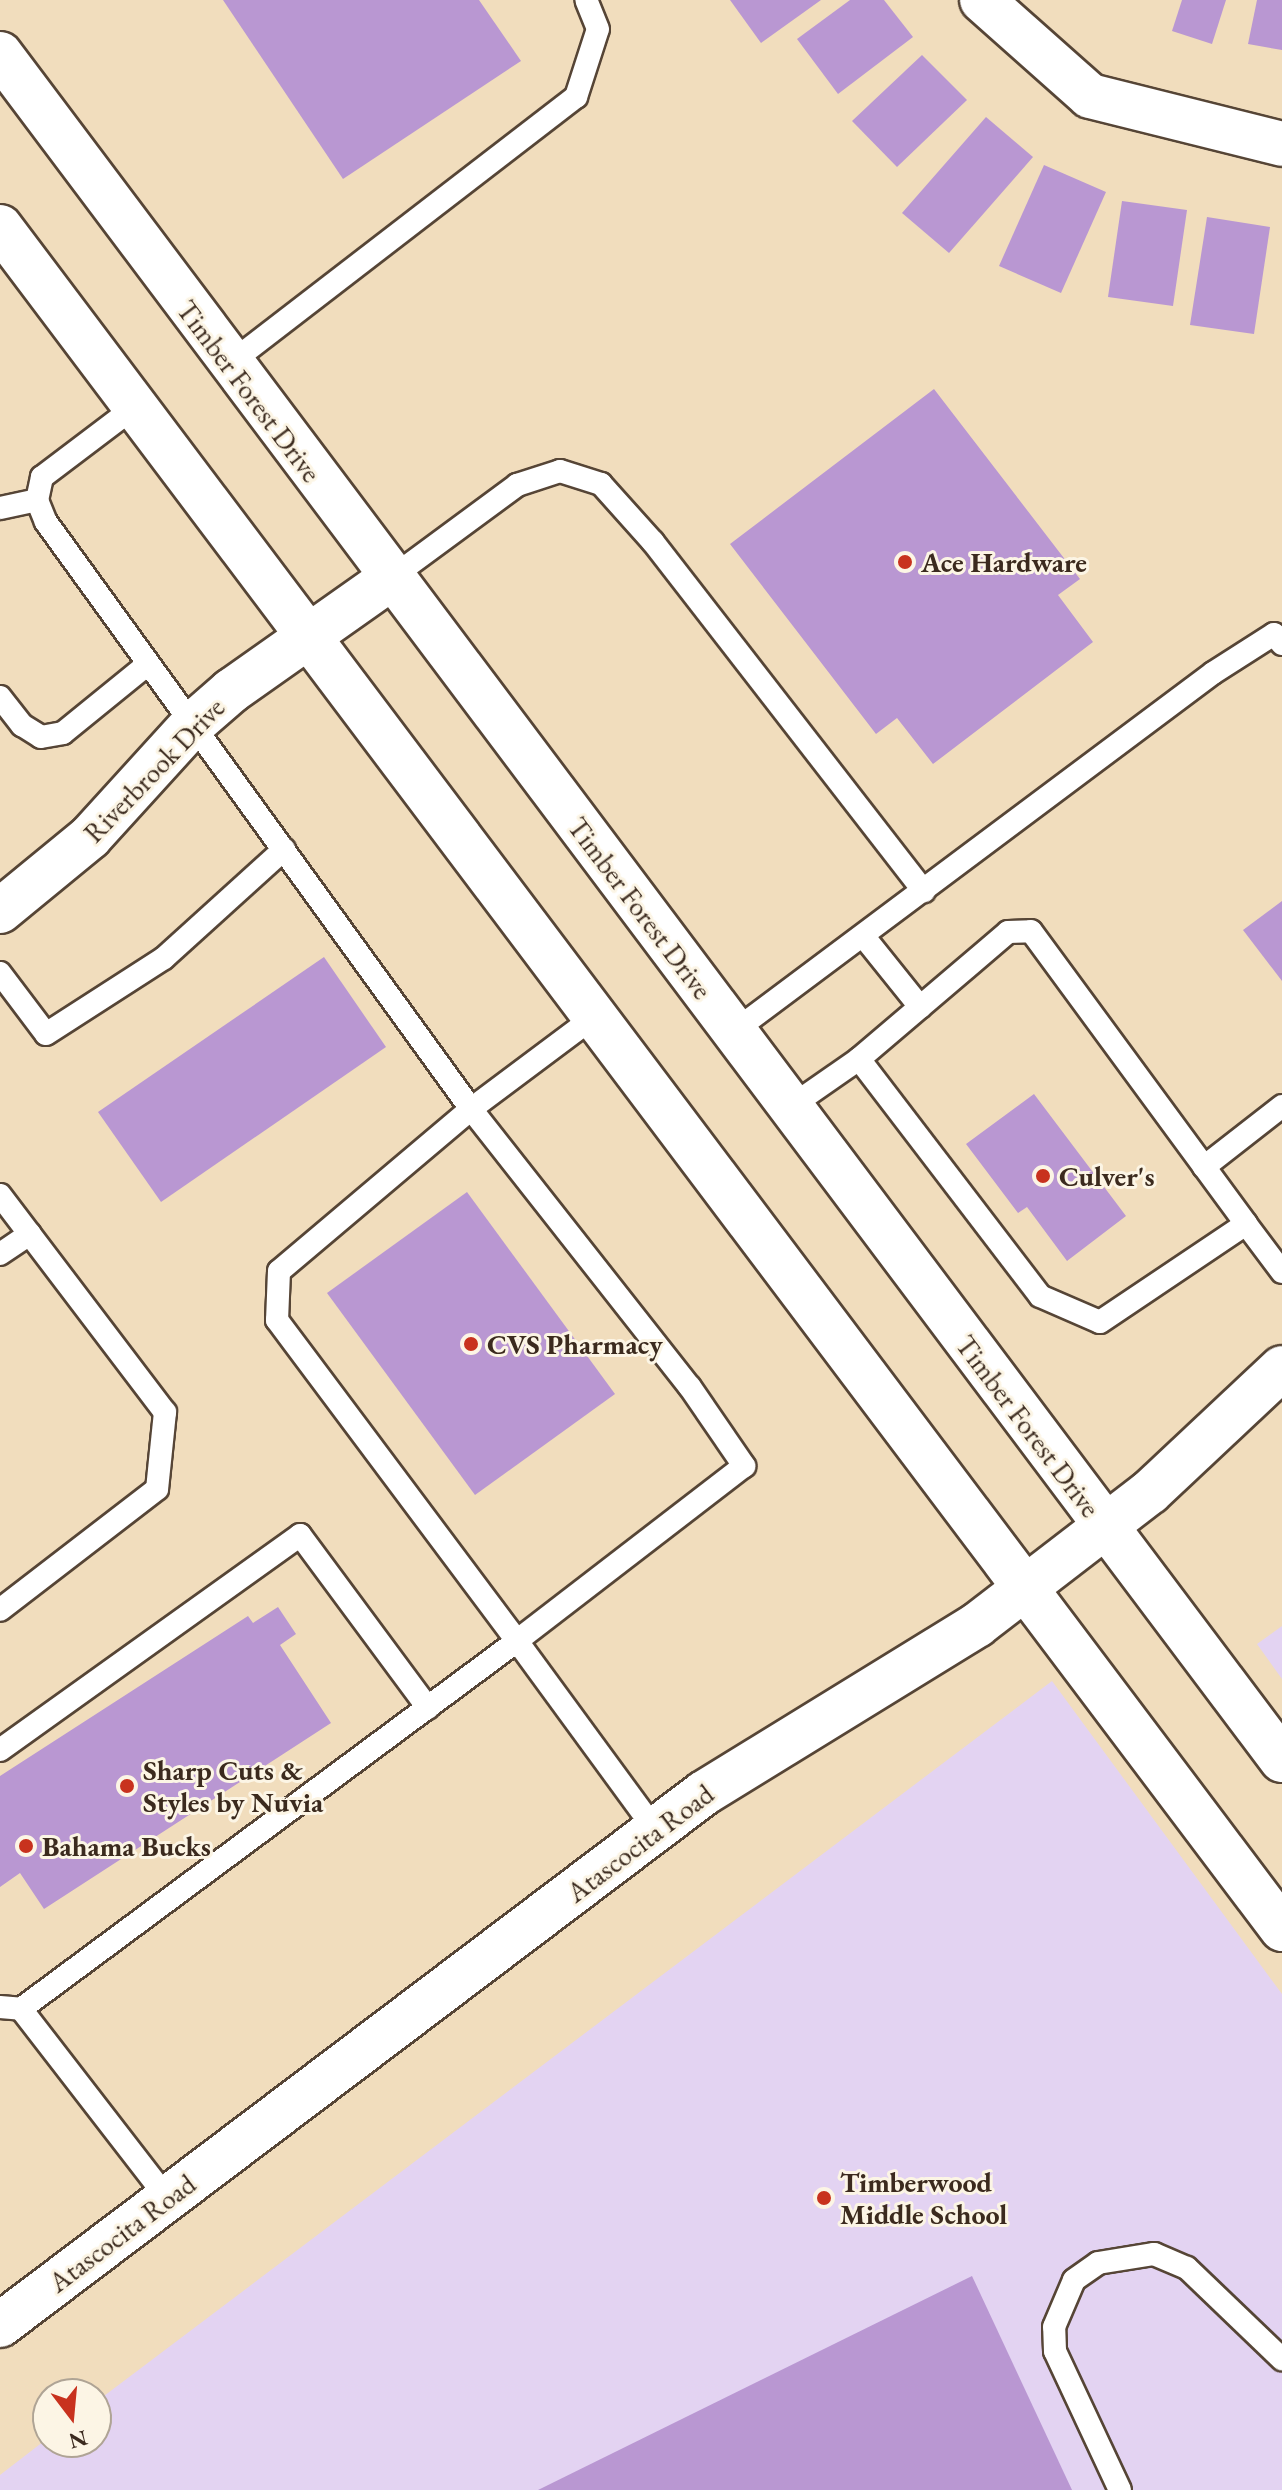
<!DOCTYPE html>
<style>
body{margin:0}
#map{position:relative;width:1282px;height:2490px;overflow:hidden;background:#f1ddbd;font-family:"EB Garamond",serif}
div>[style]{position:absolute}
.built>*{inset:0;background:#e3d3f2}
.building>*{inset:0;background:#b997d2}
.roads{filter:drop-shadow(2px 0 #564536) drop-shadow(-2px 0 #564536) drop-shadow(0 2px #564536) drop-shadow(0 -2px #564536)}
.service>*{height:22px;margin:-11px;padding:0 11px;transform-origin:11px;border-radius:11px;background:#fff}
.minor>*{height:44px;margin:-22px;padding:0 22px;transform-origin:22px;border-radius:22px;background:#fff}
.secondary>*{height:44px;margin:-22px;padding:0 22px;transform-origin:22px;border-radius:22px;background:#fff}
.dots>*{width:22px;height:22px;translate:-50% -50%;box-sizing:border-box;border:4px solid #fcf5e5;border-radius:50%}
span{translate:-50% -50%;white-space:nowrap;text-align:center;line-height:1.15;-webkit-text-stroke:6px #fcf5e5;paint-order:stroke}
.street-label{font-size:28px;color:#3b2a1e}
.poi-label{font-size:28px;color:#3b2a1e;font-weight:700}
.left{translate:0 -50%;text-align:left}
.north{position:absolute;left:32px;top:2378px;width:80px;height:80px;box-sizing:border-box;background:#fcf5e5;border:2px solid #afa495;border-radius:50%;rotate:164deg;font-size:22px;font-weight:700;line-height:32px;text-align:center;color:#3b2a1e}
.north::after{content:'';display:block;margin:auto;width:28px;height:36px;background:#c8321e;clip-path:polygon(50% 0,100% 100%,50% 72%,0 100%)}
</style>
<div id="map">
<div class="built">
<i style="clip-path:polygon(1282px 1626px,1282px 1679px,1257px 1644px)"></i>
<i style="clip-path:polygon(1052px 1681px,1282px 1994px,1282px 2490px,0 2490px,0 2475px,48px 2438px,96px 2442px,96px 2402px)"></i>
</div>
<div class="building">
<i style="clip-path:polygon(223px 0,479px 0,521px 61px,343px 179px)"></i>
<i style="clip-path:polygon(730px 0,821px 0,761px 43px)"></i>
<i style="clip-path:polygon(850px 0,884px 0,913px 37px,838px 94px,797px 39px)"></i>
<i style="clip-path:polygon(1182px 0,1226px 0,1212px 44px,1172px 31px)"></i>
<i style="clip-path:polygon(1257px 0,1282px 0,1282px 50px,1248px 44px)"></i>
<i style="clip-path:polygon(922px 55px,967px 100px,897px 167px,852px 121px)"></i>
<i style="clip-path:polygon(986px 117px,1033px 157px,949px 253px,902px 213px)"></i>
<i style="clip-path:polygon(1044px 165px,1106px 192px,1061px 293px,999px 266px)"></i>
<i style="clip-path:polygon(1122px 201px,1187px 210px,1173px 306px,1108px 297px)"></i>
<i style="clip-path:polygon(1207px 217px,1270px 227px,1254px 334px,1190px 325px)"></i>
<i style="clip-path:polygon(934px 389px,1080px 579px,1058px 595px,1093px 642px,933px 764px,897px 718px,876px 734px,730px 544px)"></i>
<i style="clip-path:polygon(1282px 901px,1282px 981px,1243px 930px)"></i>
<i style="clip-path:polygon(324px 957px,386px 1047px,161px 1202px,98px 1112px)"></i>
<i style="clip-path:polygon(1034px 1094px,1126px 1216px,1067px 1261px,1027px 1207px,1018px 1213px,966px 1144px)"></i>
<i style="clip-path:polygon(467px 1192px,615px 1394px,475px 1495px,327px 1293px)"></i>
<i style="clip-path:polygon(278px 1607px,296px 1634px,280px 1645px,331px 1723px,44px 1909px,20px 1873px,0 1887px,0 1776px,248px 1616px,253px 1623px)"></i>
<i style="clip-path:polygon(972px 2276px,1072px 2490px,538px 2490px)"></i>
</div>
<div class="roads">
<div class="service">
<i style="left:229px;top:364px;width:438px;rotate:-37.6deg"></i>
<i style="left:576px;top:97px;width:71px;rotate:-72.1deg"></i>
<i style="left:598px;top:29px;width:31px;rotate:-112deg"></i>
<i style="left:136px;top:406px;width:118px;rotate:142.9deg"></i>
<i style="left:42px;top:477px;width:24px;rotate:102deg"></i>
<i style="left:37px;top:500px;width:24px;rotate:68deg"></i>
<i style="left:46px;top:522px;width:725px;rotate:54.09deg"></i>
<i style="left:471px;top:1109px;width:251px;rotate:139.8deg"></i>
<i style="left:279px;top:1271px;width:49px;rotate:92.3deg"></i>
<i style="left:277px;top:1320px;width:401px;rotate:53.2deg"></i>
<i style="left:517px;top:1641px;width:618px;rotate:143.43deg"></i>
<i style="left:21px;top:2009px;width:240px;rotate:52.3deg"></i>
<i style="left:0;top:508px;width:38px;rotate:-12deg"></i>
<i style="left:391px;top:578px;width:157px;rotate:-36.4deg"></i>
<i style="left:517px;top:485px;width:45px;rotate:-18deg"></i>
<i style="left:560px;top:471px;width:43px;rotate:17.6deg"></i>
<i style="left:601px;top:484px;width:78px;rotate:48.1deg"></i>
<i style="left:653px;top:542px;width:442px;rotate:52.2deg"></i>
<i style="left:0;top:697px;width:36px;rotate:52deg"></i>
<i style="left:22px;top:725px;width:22px;rotate:32deg"></i>
<i style="left:41px;top:737px;width:22px;rotate:-10deg"></i>
<i style="left:63px;top:733px;width:109px;rotate:-39.1deg"></i>
<i style="left:864px;top:937px;width:90px;rotate:51.3deg"></i>
<i style="left:0;top:973px;width:76px;rotate:53deg"></i>
<i style="left:46px;top:1034px;width:140px;rotate:-32.8deg"></i>
<i style="left:164px;top:958px;width:162px;rotate:-42.2deg"></i>
<i style="left:594px;top:1017px;width:154px;rotate:143.2deg"></i>
<i style="left:471px;top:1109px;width:354px;rotate:51.8deg"></i>
<i style="left:690px;top:1387px;width:96px;rotate:55.6deg"></i>
<i style="left:744px;top:1466px;width:287px;rotate:142.4deg"></i>
<i style="left:517px;top:1641px;width:235px;rotate:53.8deg"></i>
<i style="left:733px;top:1032px;width:599px;rotate:-36.79deg"></i>
<i style="left:1213px;top:673px;width:72px;rotate:-32.6deg"></i>
<i style="left:1274px;top:634px;width:13px;rotate:51deg"></i>
<i style="left:859px;top:1059px;width:196px;rotate:-40.4deg"></i>
<i style="left:1008px;top:932px;width:23px;rotate:-2deg"></i>
<i style="left:1031px;top:931px;width:363px;rotate:53.7deg"></i>
<i style="left:790px;top:1107px;width:84px;rotate:-34.8deg"></i>
<i style="left:859px;top:1059px;width:298px;rotate:52.6deg"></i>
<i style="left:1040px;top:1296px;width:65px;rotate:23.4deg"></i>
<i style="left:1100px;top:1322px;width:176px;rotate:-33.9deg"></i>
<i style="left:1246px;top:1224px;width:60px;rotate:53.1deg"></i>
<i style="left:1204px;top:1167px;width:99px;rotate:-38deg"></i>
<i style="left:0;top:1195px;width:273px;rotate:52.8deg"></i>
<i style="left:165px;top:1412px;width:77px;rotate:95.9deg"></i>
<i style="left:157px;top:1489px;width:198px;rotate:142.4deg"></i>
<i style="left:0;top:1254px;width:36px;rotate:-34deg"></i>
<i style="left:0;top:1750px;width:369px;rotate:-35.6deg"></i>
<i style="left:300px;top:1535px;width:215px;rotate:53.5deg"></i>
<i style="left:0;top:2007px;width:21px;rotate:5deg"></i>
<i style="left:1120px;top:2490px;width:153px;rotate:-115.1deg"></i>
<i style="left:1055px;top:2351px;width:24px;rotate:-92deg"></i>
<i style="left:1054px;top:2327px;width:51px;rotate:-66.9deg"></i>
<i style="left:1074px;top:2280px;width:29px;rotate:-35deg"></i>
<i style="left:1098px;top:2263px;width:57px;rotate:-9.1deg"></i>
<i style="left:1154px;top:2254px;width:36px;rotate:23deg"></i>
<i style="left:1187px;top:2268px;width:132px;rotate:43.8deg"></i>
</div>
<div class="minor">
<i style="left:982px;top:0;width:144px;rotate:41.6deg"></i>
<i style="left:1090px;top:96px;width:198px;rotate:14deg"></i>
<i style="left:0;top:911px;width:117px;rotate:-39.4deg"></i>
<i style="left:90px;top:837px;width:151px;rotate:-47.7deg"></i>
<i style="left:192px;top:725px;width:52px;rotate:-41.1deg"></i>
<i style="left:231px;top:691px;width:196px;rotate:-35.2deg"></i>
</div>
<div class="secondary">
<i style="left:0;top:54px;width:2134px;rotate:53.08deg"></i>
<i style="left:0;top:227px;width:2131px;rotate:53.01deg"></i>
<i style="left:0;top:2325px;width:882px;rotate:-37.08deg"></i>
<i style="left:704px;top:1793px;width:321px;rotate:-31.6deg"></i>
<i style="left:977px;top:1625px;width:218px;rotate:-37.6deg"></i>
<i style="left:1150px;top:1492px;width:181px;rotate:-43.2deg"></i>
</div>
</div>
<div class="dots">
<i style="left:905px;top:562px;background:#c8321e"></i>
<i style="left:1043px;top:1176px;background:#c8321e"></i>
<i style="left:471px;top:1344px;background:#c8321e"></i>
<i style="left:127px;top:1786px;background:#c8321e"></i>
<i style="left:26px;top:1846px;background:#c8321e"></i>
<i style="left:824px;top:2198px;background:#c8321e"></i>
</div>
<div class="street-label">
<span style="left:249px;top:391px;rotate:53deg">Timber Forest Drive</span>
<span style="left:154px;top:770px;rotate:-46deg">Riverbrook Drive</span>
<span style="left:640px;top:908px;rotate:53deg">Timber Forest Drive</span>
<span style="left:1028px;top:1426px;rotate:53deg">Timber Forest Drive</span>
<span style="left:640px;top:1843px;rotate:-37deg">Atascocita Road</span>
<span style="left:122px;top:2233px;rotate:-37deg">Atascocita Road</span>
</div>
<div class="poi-label">
<span class="left" style="left:921px;top:562px">Ace Hardware</span>
<span class="left" style="left:1059px;top:1176px">Culver's</span>
<span class="left" style="left:487px;top:1344px">CVS Pharmacy</span>
<span class="left" style="left:143px;top:1786px">Sharp Cuts &amp;<br>Styles by Nuvia</span>
<span class="left" style="left:42px;top:1846px">Bahama Bucks</span>
<span class="left" style="left:840px;top:2198px">Timberwood<br>Middle School</span>
</div>
<div class="north">N</div>
</div>
